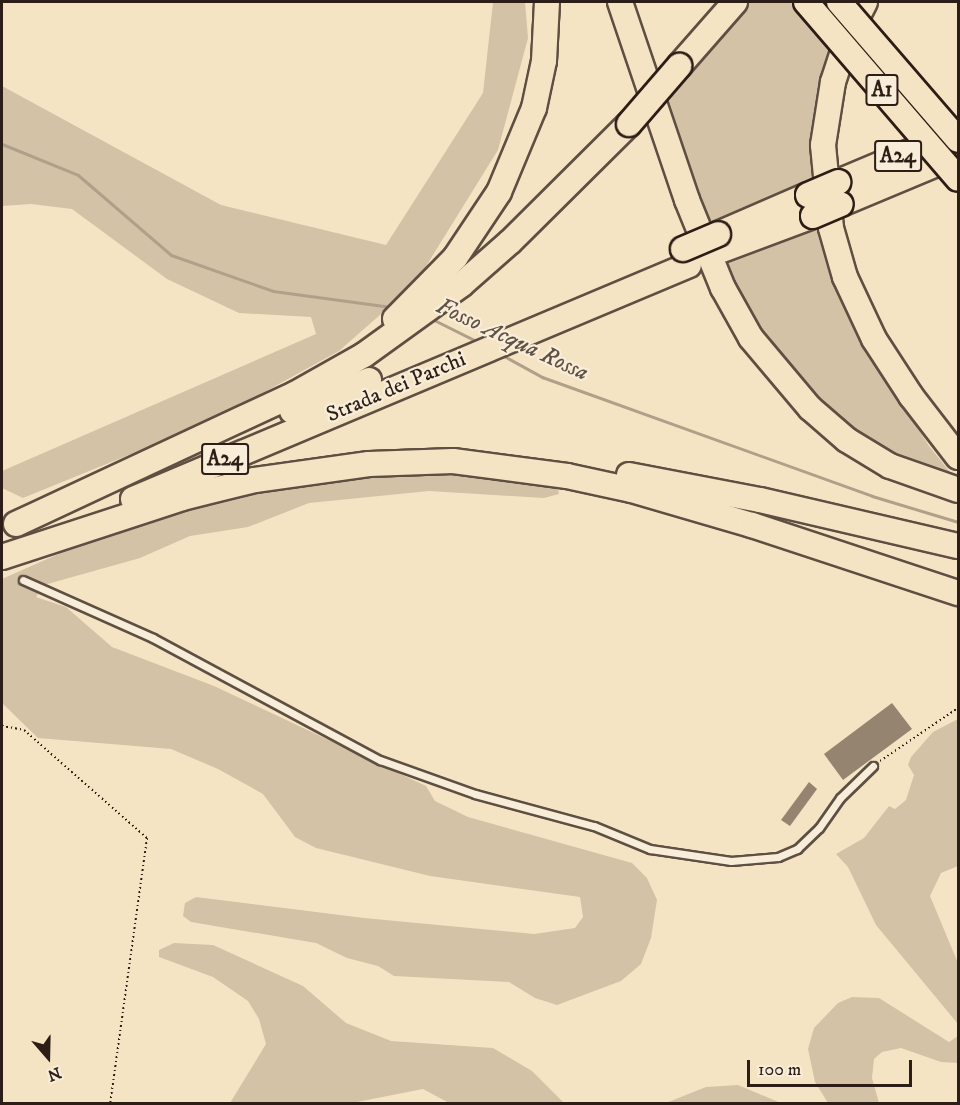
<!DOCTYPE html>
<style>
body{margin:0}
#map{position:relative;width:960px;height:1105px;overflow:hidden;background:#f5e4c4;font-family:"IM FELL DW Pica",serif}
div>[style]{position:absolute}
.green>*{inset:0;background:#d3c2a6}
.stream>*{height:3px;margin:-1.5px;padding:0 1.5px;transform-origin:1.5px;border-radius:1.5px;background:#b1a089}
.building>*{inset:0;background:#958470}
.path>*{height:2px;margin-top:-1px;transform-origin:0;background:repeating-linear-gradient(90deg,#2c1d16 0 1.5px,transparent 0 4.5px)}
.roads{filter:drop-shadow(2px 0 #5e4f42) drop-shadow(-2px 0 #5e4f42) drop-shadow(0 2px #5e4f42) drop-shadow(0 -2px #5e4f42)}
.service>*{height:7px;margin:-3.5px;padding:0 3.5px;transform-origin:3.5px;border-radius:3.5px;background:#f8edd9}
.motorway>*{height:24px;margin:-12px;padding:0 12px;transform-origin:12px;border-radius:12px;background:#f5e4c4}
.bridges{filter:drop-shadow(2px 0 #2c1d16) drop-shadow(-2px 0 #2c1d16) drop-shadow(0 2px #2c1d16) drop-shadow(0 -2px #2c1d16)}
.motorway-bridge>*{height:24px;margin:-12px;padding:0 12px;transform-origin:12px;border-radius:12px;background:#f5e4c4}
span{translate:-50% -50%;white-space:nowrap;text-align:center;line-height:1.15;-webkit-text-stroke:4.5px #f8edd9;paint-order:stroke}
.shield-label span{padding:2px 4px;background:#f8edd9;border:2px solid;border-radius:4px;-webkit-text-stroke-width:0}
.shield-label{font-size:21px;color:#2c1d16;font-weight:700}
.street-label{font-size:22px;color:#2c1d16}
.water-label{font-size:24px;color:#615144;font-style:italic}
.frame{position:absolute;inset:0;border:3px solid #2c1d16;pointer-events:none}
.north{position:absolute;left:18px;top:1027px;width:60px;height:60px;-webkit-text-stroke:4px #f8edd9;paint-order:stroke;rotate:160deg;font-size:16px;font-weight:700;line-height:24px;text-align:center;color:#2c1d16}
.north::after{content:'';display:block;margin:auto;width:21px;height:27px;background:#2c1d16;clip-path:polygon(50% 0,100% 100%,50% 72%,0 100%)}
.scale{position:absolute;left:747px;top:1060px;width:165px;height:27px;box-sizing:border-box;border:3px solid #2c1d16;border-top:0;padding-left:8px;font-size:18px;line-height:21px;white-space:nowrap;color:#2c1d16;-webkit-text-stroke:4px #f8edd9;paint-order:stroke}
</style>
<div id="map">
<div class="green">
<i style="clip-path:polygon(493px 2px,525px 2px,528px 38px,498px 150px,415px 284px,339px 351px,212px 421px,23px 498px,2px 488px,2px 471px,316px 334px,311px 317px,239px 313px,167px 279px,72px 209px,31px 204px,2px 206px,2px 86px,221px 205px,386px 245px,483px 93px)"></i>
<i style="clip-path:polygon(750px 2px,850px 2px,840px 20px,820px 100px,818px 181px,709px 226px,663px 100px)"></i>
<i style="clip-path:polygon(818px 228px,860px 336px,929px 446px,958px 482px,928px 474px,846px 428px,811px 397px,755px 325px,724px 265px)"></i>
<i style="clip-path:polygon(389px 472px,482px 472px,556px 481px,559px 494px,544px 498px,429px 491px,309px 503px,248px 527px,190px 536px,140px 558px,44px 585px,36px 597px,66px 607px,112px 647px,214px 686px,426px 786px,435px 801px,468px 817px,632px 863px,647px 878px,657px 900px,651px 938px,641px 964px,621px 981px,557px 1005px,535px 998px,509px 982px,394px 976px,378px 966px,347px 958px,316px 943px,191px 922px,183px 916px,185px 903px,196px 897px,364px 918px,534px 934px,575px 928px,583px 917px,580px 897px,430px 876px,316px 848px,295px 837px,263px 794px,218px 769px,171px 749px,38px 738px,2px 703px,2px 579px,117px 528px,227px 496px)"></i>
<i style="clip-path:polygon(958px 719px,958px 866px,941px 873px,930px 896px,958px 963px,958px 1024px,876px 925px,848px 867px,836px 854px,864px 838px,889px 806px,895px 809px,906px 800px,914px 775px,908px 765px,911px 757px,933px 732px)"></i>
<i style="clip-path:polygon(174px 943px,213px 945px,303px 986px,346px 1023px,391px 1041px,493px 1048px,532px 1071px,564px 1103px,449px 1103px,423px 1089px,352px 1103px,230px 1103px,266px 1044px,259px 1019px,248px 1001px,213px 977px,159px 957px,159px 950px)"></i>
<i style="clip-path:polygon(852px 997px,879px 998px,949px 1042px,958px 1036px,958px 1063px,941px 1062px,901px 1048px,882px 1052px,874px 1059px,872px 1078px,879px 1103px,828px 1103px,815px 1082px,808px 1049px,814px 1028px,838px 1003px)"></i>
<i style="clip-path:polygon(738px 1085px,781px 1103px,666px 1103px,706px 1087px)"></i>
</div>
<div class="stream">
<i style="left:2px;top:144px;width:82px;rotate:22.2deg"></i>
<i style="left:78px;top:175px;width:123px;rotate:40.7deg"></i>
<i style="left:171px;top:255px;width:108px;rotate:19.4deg"></i>
<i style="left:273px;top:291px;width:119px;rotate:7.7deg"></i>
<i style="left:432px;top:319px;width:54px;rotate:26.6deg"></i>
<i style="left:502px;top:355px;width:46px;rotate:28.8deg"></i>
<i style="left:542px;top:377px;width:351px;rotate:19.8deg"></i>
<i style="left:872px;top:496px;width:90px;rotate:16.8deg"></i>
</div>
<div class="building">
<i style="clip-path:polygon(892px 703px,912px 729px,843px 780px,824px 754px)"></i>
<i style="clip-path:polygon(809px 782px,817px 789px,790px 826px,781px 820px)"></i>
</div>
<div class="path">
<i style="left:2px;top:726px;width:22px;rotate:10deg"></i>
<i style="left:24px;top:730px;width:164px;rotate:41.3deg"></i>
<i style="left:147px;top:838px;width:269px;rotate:97.9deg"></i>
<i style="left:880px;top:761px;width:94px;rotate:-34.2deg"></i>
</div>
<div class="roads">
<div class="service">
<i style="left:23px;top:580px;width:142px;rotate:24deg"></i>
<i style="left:153px;top:638px;width:258px;rotate:28.3deg"></i>
<i style="left:380px;top:760px;width:101px;rotate:19.7deg"></i>
<i style="left:475px;top:794px;width:123px;rotate:15.1deg"></i>
<i style="left:594px;top:826px;width:61px;rotate:22.3deg"></i>
<i style="left:650px;top:849px;width:82px;rotate:8.4deg"></i>
<i style="left:731px;top:861px;width:47px;rotate:-4.9deg"></i>
<i style="left:778px;top:857px;width:21px;rotate:-23deg"></i>
<i style="left:797px;top:849px;width:30px;rotate:-44deg"></i>
<i style="left:819px;top:828px;width:37px;rotate:-55deg"></i>
<i style="left:840px;top:798px;width:46px;rotate:-44.1deg"></i>
</div>
<div class="motorway">
<i style="left:620px;top:2px;width:209px;rotate:71.3deg"></i>
<i style="left:687px;top:200px;width:95px;rotate:67.8deg"></i>
<i style="left:723px;top:288px;width:57px;rotate:60.8deg"></i>
<i style="left:751px;top:338px;width:92px;rotate:49.9deg"></i>
<i style="left:810px;top:408px;width:49px;rotate:40.9deg"></i>
<i style="left:847px;top:440px;width:50px;rotate:31.2deg"></i>
<i style="left:890px;top:466px;width:72px;rotate:19.4deg"></i>
<i style="left:865px;top:2px;width:35px;rotate:117deg"></i>
<i style="left:849px;top:33px;width:52px;rotate:108.1deg"></i>
<i style="left:833px;top:82px;width:64px;rotate:99deg"></i>
<i style="left:823px;top:145px;width:83px;rotate:84.5deg"></i>
<i style="left:831px;top:228px;width:51px;rotate:74.1deg"></i>
<i style="left:845px;top:277px;width:68px;rotate:64.9deg"></i>
<i style="left:874px;top:339px;width:68px;rotate:57deg"></i>
<i style="left:911px;top:396px;width:77px;rotate:52.4deg"></i>
<i style="left:679px;top:66px;width:85px;rotate:-48.8deg"></i>
<i style="left:838px;top:182px;width:116px;rotate:-22.8deg"></i>
<i style="left:841px;top:204px;width:127px;rotate:-22.7deg"></i>
<i style="left:718px;top:234px;width:98px;rotate:-23.4deg"></i>
<i style="left:722px;top:250px;width:97px;rotate:-20.5deg"></i>
<i style="left:395px;top:319px;width:86px;rotate:-45.5deg"></i>
<i style="left:455px;top:258px;width:79px;rotate:-56.3deg"></i>
<i style="left:499px;top:192px;width:91px;rotate:-67.4deg"></i>
<i style="left:534px;top:108px;width:48px;rotate:-78deg"></i>
<i style="left:544px;top:61px;width:59px;rotate:-87.1deg"></i>
<i style="left:292px;top:411px;width:83px;rotate:-21.9deg"></i>
<i style="left:629px;top:475px;width:133px;rotate:10.8deg"></i>
<i style="left:760px;top:500px;width:203px;rotate:13.1deg"></i>
<i style="left:133px;top:499px;width:603px;rotate:-22.82deg"></i>
<i style="left:16px;top:524px;width:308px;rotate:-25deg"></i>
<i style="left:295px;top:394px;width:79px;rotate:-29.5deg"></i>
<i style="left:364px;top:355px;width:120px;rotate:-35.8deg"></i>
<i style="left:461px;top:285px;width:65px;rotate:-41.3deg"></i>
<i style="left:510px;top:242px;width:168px;rotate:-44.8deg"></i>
<i style="left:2px;top:557px;width:189px;rotate:-18.1deg"></i>
<i style="left:182px;top:498px;width:75px;rotate:-13.9deg"></i>
<i style="left:255px;top:480px;width:115px;rotate:-8deg"></i>
<i style="left:369px;top:464px;width:84px;rotate:-2deg"></i>
<i style="left:453px;top:461px;width:115px;rotate:7.5deg"></i>
<i style="left:567px;top:476px;width:66px;rotate:12.2deg"></i>
<i style="left:632px;top:490px;width:125px;rotate:16.3deg"></i>
<i style="left:752px;top:525px;width:217px;rotate:18.3deg"></i>
</div>
</div>
<div class="bridges">
<div class="motorway-bridge">
<i style="left:806px;top:2px;width:233px;rotate:49.3deg"></i>
<i style="left:839px;top:2px;width:182px;rotate:49.2deg"></i>
<i style="left:629px;top:124px;width:77px;rotate:-49.2deg"></i>
<i style="left:808px;top:195px;width:33px;rotate:-23deg"></i>
<i style="left:813px;top:216px;width:30px;rotate:-23deg"></i>
<i style="left:683px;top:249px;width:38px;rotate:-23deg"></i>
</div>
</div>
<div class="shield-label">
<span style="left:882px;top:90px">A1</span>
<span style="left:898px;top:156px">A24</span>
<span style="left:225px;top:459px">A24</span>
</div>
<div class="street-label">
<span style="left:396px;top:387px;rotate:-23deg">Strada dei Parchi</span>
</div>
<div class="water-label">
<span style="left:512px;top:340px;rotate:25deg">Fosso Acqua Rossa</span>
</div>
<div class="frame"></div>
<div class="north">N</div>
<div class="scale">100 m</div>
</div>
